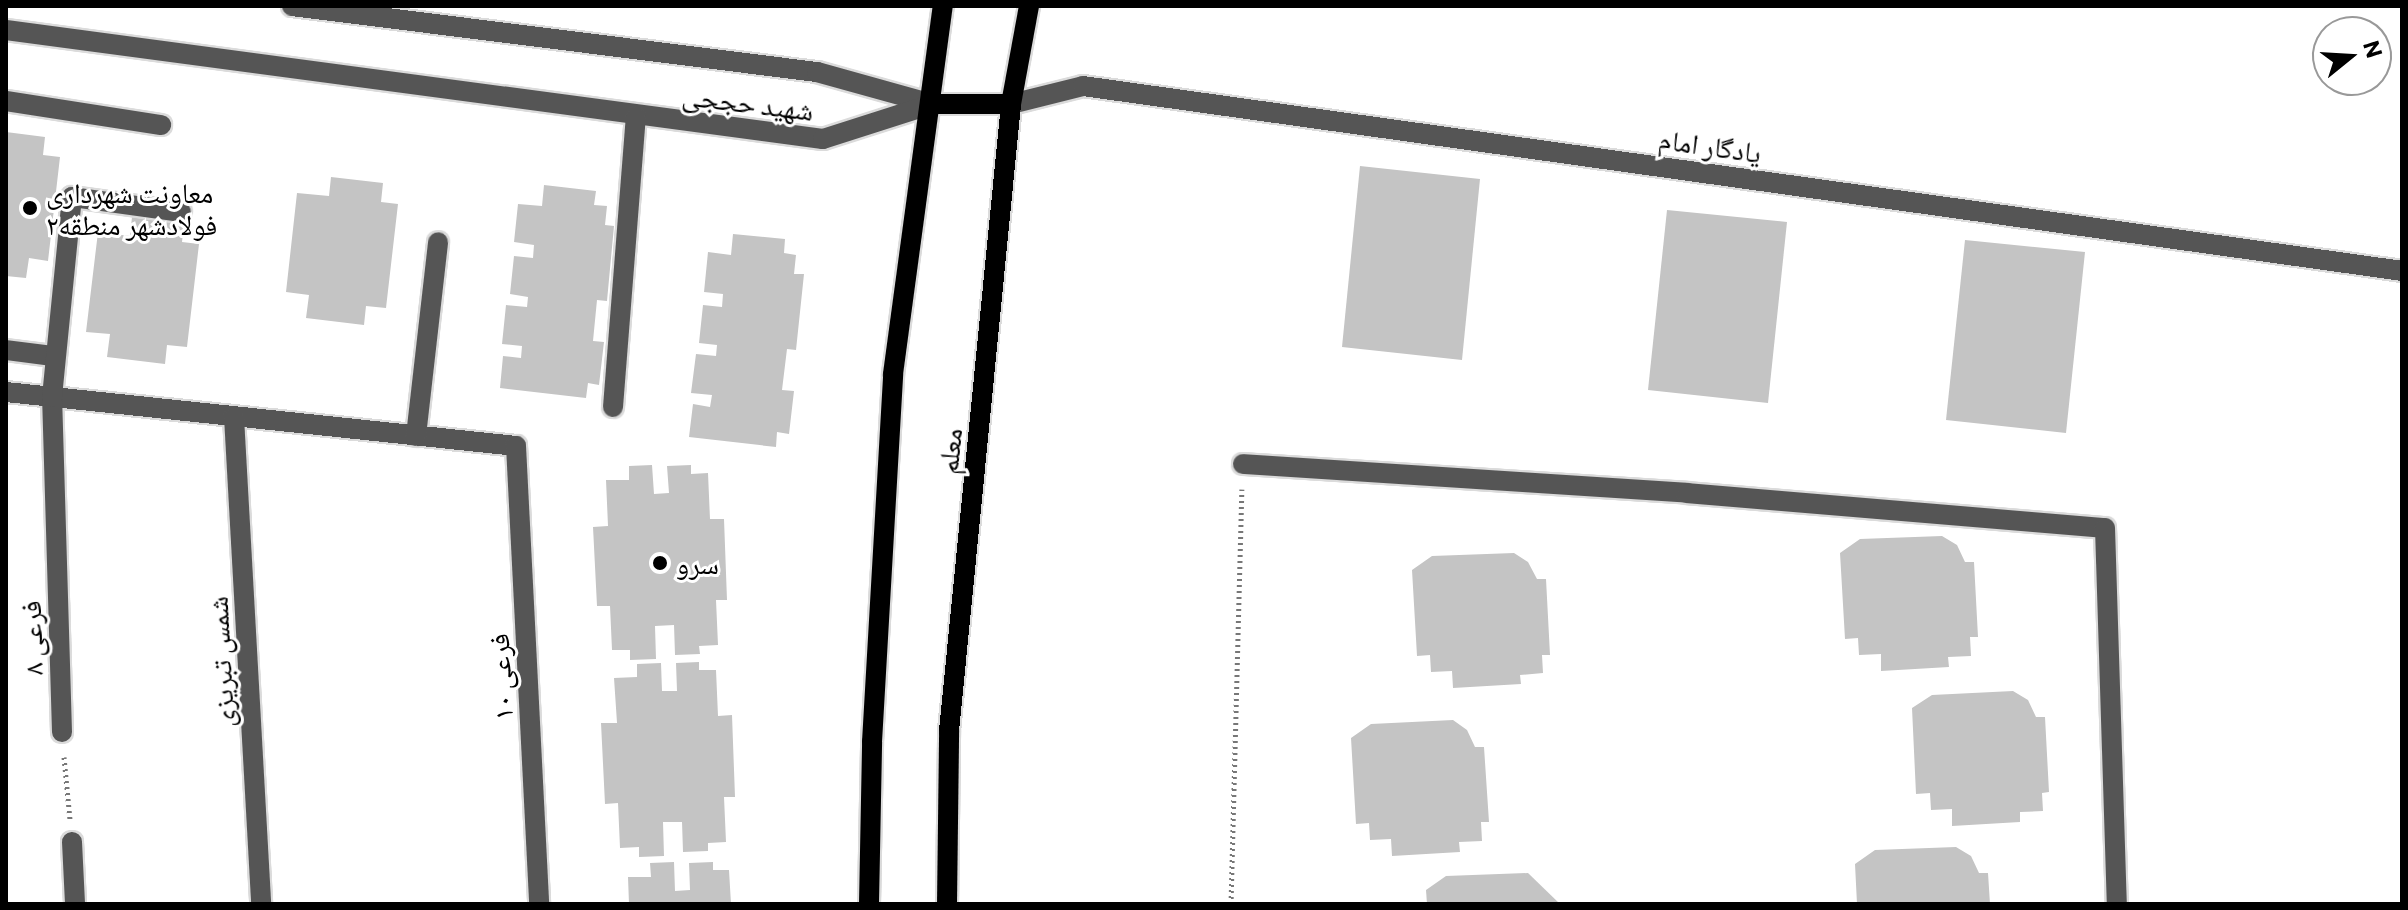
<!DOCTYPE html>
<meta charset="utf-8">
<style>
body{margin:0}
#map{position:relative;width:2408px;height:910px;overflow:hidden;background:#fff;font-family:Commissioner,"Noto Naskh Arabic",sans-serif}
div>[style]{position:absolute}
.building>*{inset:0;background:#c4c4c4}
.path>*{height:5px;margin-top:-2.5px;transform-origin:0;background:repeating-linear-gradient(90deg,#777 0 2px,transparent 0 6px)}
.roads{filter:drop-shadow(2px 0 #dbdbdb) drop-shadow(-2px 0 #dbdbdb) drop-shadow(0 2px #dbdbdb) drop-shadow(0 -2px #dbdbdb)}
.minor>*{height:20px;margin:-10px;padding:0 10px;transform-origin:10px;border-radius:10px;background:#555}
.major>*{height:20px;margin:-10px;padding:0 10px;transform-origin:10px;border-radius:10px;background:#000}
.dots>*{width:22px;height:22px;translate:-50% -50%;box-sizing:border-box;border:4px solid #fff;border-radius:50%}
span{translate:-50% -50%;white-space:nowrap;text-align:center;line-height:1.15;-webkit-text-stroke:6px #fff;paint-order:stroke}
.street-label{font-size:28px;color:#000}
.poi-label{font-size:28px;color:#000}
.left{translate:0 -50%;text-align:left}
.frame{position:absolute;inset:0;border:8px solid #000;pointer-events:none}
.north{position:absolute;left:2312px;top:16px;width:80px;height:80px;box-sizing:border-box;background:#fff;border:2px solid #999;border-radius:50%;rotate:72deg;font-size:22px;font-weight:700;line-height:32px;text-align:center;color:#000}
.north::after{content:'';display:block;margin:auto;width:28px;height:36px;background:#000;clip-path:polygon(50% 0,100% 100%,50% 72%,0 100%)}
</style>
<div id="map">
<div class="building">
<i style="clip-path:polygon(6px 132px,45px 137px,43px 155px,60px 157px,48px 261px,29px 258px,26px 278px,6px 276px)"></i>
<i style="clip-path:polygon(1360px 166px,1480px 179px,1462px 360px,1342px 347px)"></i>
<i style="clip-path:polygon(331px 177px,383px 183px,381px 202px,398px 204px,386px 308px,366px 306px,364px 325px,306px 318px,309px 295px,286px 292px,297px 193px,329px 196px)"></i>
<i style="clip-path:polygon(544px 185px,596px 191px,594px 205px,607px 206px,605px 225px,614px 226px,607px 301px,597px 300px,593px 341px,604px 342px,599px 385px,588px 383px,586px 398px,500px 388px,503px 356px,521px 358px,522px 346px,502px 344px,506px 305px,527px 307px,528px 297px,510px 294px,514px 256px,533px 258px,534px 245px,514px 242px,518px 204px,542px 206px)"></i>
<i style="clip-path:polygon(1667px 210px,1787px 222px,1768px 403px,1648px 390px)"></i>
<i style="clip-path:polygon(132px 217px,184px 223px,182px 242px,199px 244px,187px 347px,167px 345px,165px 364px,107px 357px,110px 334px,86px 332px,98px 232px,130px 236px)"></i>
<i style="clip-path:polygon(733px 234px,785px 239px,784px 253px,796px 255px,794px 274px,804px 274px,796px 350px,787px 349px,782px 390px,794px 391px,789px 434px,777px 432px,776px 447px,689px 437px,693px 404px,710px 407px,712px 395px,691px 393px,696px 354px,716px 356px,717px 345px,699px 343px,703px 305px,722px 307px,723px 294px,704px 292px,708px 252px,731px 255px)"></i>
<i style="clip-path:polygon(1965px 240px,2085px 252px,2066px 433px,1946px 420px)"></i>
<i style="clip-path:polygon(652px 465px,654px 494px,669px 493px,667px 466px,691px 465px,691px 474px,708px 473px,710px 519px,724px 519px,727px 600px,716px 600px,718px 645px,699px 646px,700px 654px,675px 655px,674px 625px,655px 626px,656px 659px,630px 660px,630px 650px,612px 650px,610px 606px,597px 606px,593px 527px,608px 526px,606px 480px,629px 480px,629px 466px)"></i>
<i style="clip-path:polygon(1942px 536px,1957px 545px,1965px 562px,1974px 562px,1978px 637px,1970px 637px,1971px 656px,1948px 657px,1949px 667px,1881px 671px,1881px 654px,1859px 655px,1858px 638px,1845px 639px,1840px 553px,1860px 539px)"></i>
<i style="clip-path:polygon(1514px 553px,1528px 562px,1537px 579px,1546px 579px,1550px 655px,1542px 655px,1543px 673px,1520px 675px,1521px 684px,1453px 688px,1452px 671px,1431px 672px,1430px 655px,1417px 656px,1412px 570px,1432px 556px)"></i>
<i style="clip-path:polygon(699px 662px,699px 670px,716px 670px,718px 716px,732px 715px,735px 797px,724px 797px,726px 842px,708px 843px,708px 851px,683px 852px,682px 822px,663px 822px,664px 856px,639px 857px,639px 847px,620px 848px,618px 803px,605px 804px,601px 723px,617px 723px,614px 678px,637px 677px,637px 664px,661px 663px,662px 691px,677px 691px,676px 663px)"></i>
<i style="clip-path:polygon(2013px 691px,2028px 700px,2036px 717px,2045px 717px,2049px 792px,2042px 793px,2043px 811px,2020px 812px,2020px 822px,1952px 826px,1952px 809px,1931px 810px,1930px 793px,1916px 794px,1912px 708px,1932px 695px)"></i>
<i style="clip-path:polygon(1453px 720px,1467px 730px,1475px 747px,1484px 747px,1489px 822px,1481px 822px,1482px 841px,1459px 842px,1460px 852px,1392px 856px,1391px 839px,1370px 840px,1369px 823px,1356px 824px,1351px 738px,1371px 724px)"></i>
<i style="clip-path:polygon(1956px 847px,1971px 856px,1979px 873px,1988px 873px,1990px 904px,1857px 904px,1855px 864px,1875px 850px)"></i>
<i style="clip-path:polygon(674px 862px,675px 891px,690px 890px,689px 863px,713px 862px,713px 870px,729px 870px,731px 904px,629px 904px,628px 877px,651px 877px,650px 863px)"></i>
<i style="clip-path:polygon(1528px 873px,1560px 904px,1427px 904px,1426px 890px,1446px 876px)"></i>
</div>
<div class="path">
<i style="left:64px;top:757px;width:62px;rotate:84.5deg"></i>
<i style="left:1231px;top:904px;width:415px;rotate:-88.5deg"></i>
</div>
<div class="roads">
<div class="minor">
<i style="left:292px;top:6px;width:529px;rotate:7.17deg"></i>
<i style="left:817px;top:72px;width:119px;rotate:15.5deg"></i>
<i style="left:6px;top:30px;width:824px;rotate:7.6deg"></i>
<i style="left:823px;top:139px;width:114px;rotate:-17.8deg"></i>
<i style="left:6px;top:101px;width:157px;rotate:8.8deg"></i>
<i style="left:1011px;top:104px;width:74px;rotate:-14deg"></i>
<i style="left:1083px;top:86px;width:1332px;rotate:7.98deg"></i>
<i style="left:6px;top:350px;width:47px;rotate:7.3deg"></i>
<i style="left:6px;top:392px;width:513px;rotate:6.04deg"></i>
<i style="left:516px;top:446px;width:459px;rotate:87.1deg"></i>
<i style="left:613px;top:407px;width:291px;rotate:-85.5deg"></i>
<i style="left:234px;top:417px;width:488px;rotate:86.8deg"></i>
<i style="left:416px;top:436px;width:195px;rotate:-83.5deg"></i>
<i style="left:1243px;top:464px;width:445px;rotate:3.7deg"></i>
<i style="left:1687px;top:493px;width:419px;rotate:4.8deg"></i>
<i style="left:2105px;top:528px;width:376px;rotate:88.2deg"></i>
<i style="left:62px;top:732px;width:335px;rotate:-91.7deg"></i>
<i style="left:52px;top:397px;width:201px;rotate:-84.3deg"></i>
<i style="left:72px;top:197px;width:110px;rotate:7.8deg"></i>
<i style="left:72px;top:842px;width:62px;rotate:87.2deg"></i>
</div>
<div class="major">
<i style="left:932px;top:104px;width:79px"></i>
<i style="left:869px;top:904px;width:162px;rotate:-88.9deg"></i>
<i style="left:872px;top:742px;width:369px;rotate:-86.7deg"></i>
<i style="left:893px;top:374px;width:371px;rotate:-82.3deg"></i>
<i style="left:947px;top:904px;width:173px;rotate:-89.3deg"></i>
<i style="left:949px;top:731px;width:630px;rotate:-84.35deg"></i>
<i style="left:1011px;top:104px;width:100px;rotate:-79.6deg"></i>
</div>
</div>
<div class="dots">
<i style="left:30px;top:208px;background:#000"></i>
<i style="left:660px;top:563px;background:#000"></i>
</div>
<div class="street-label">
<span style="left:748px;top:102px;rotate:7deg">شهید حججی</span>
<span style="left:1710px;top:145px;rotate:8deg">یادگار امام</span>
<span style="left:949px;top:451px;rotate:-84deg">معلم</span>
<span style="left:31px;top:638px;rotate:-92deg">فرعی ۸</span>
<span style="left:220px;top:662px;rotate:-93deg">شمس تبریزی</span>
<span style="left:500px;top:677px;rotate:-93deg">فرعی ۱۰</span>
</div>
<div class="poi-label">
<span class="left" style="left:46px;top:208px">معاونت شهرداری<br>فولادشهر منطقه۲</span>
<span class="left" style="left:676px;top:563px">سرو</span>
</div>
<div class="frame"></div>
<div class="north">N</div>
</div>
